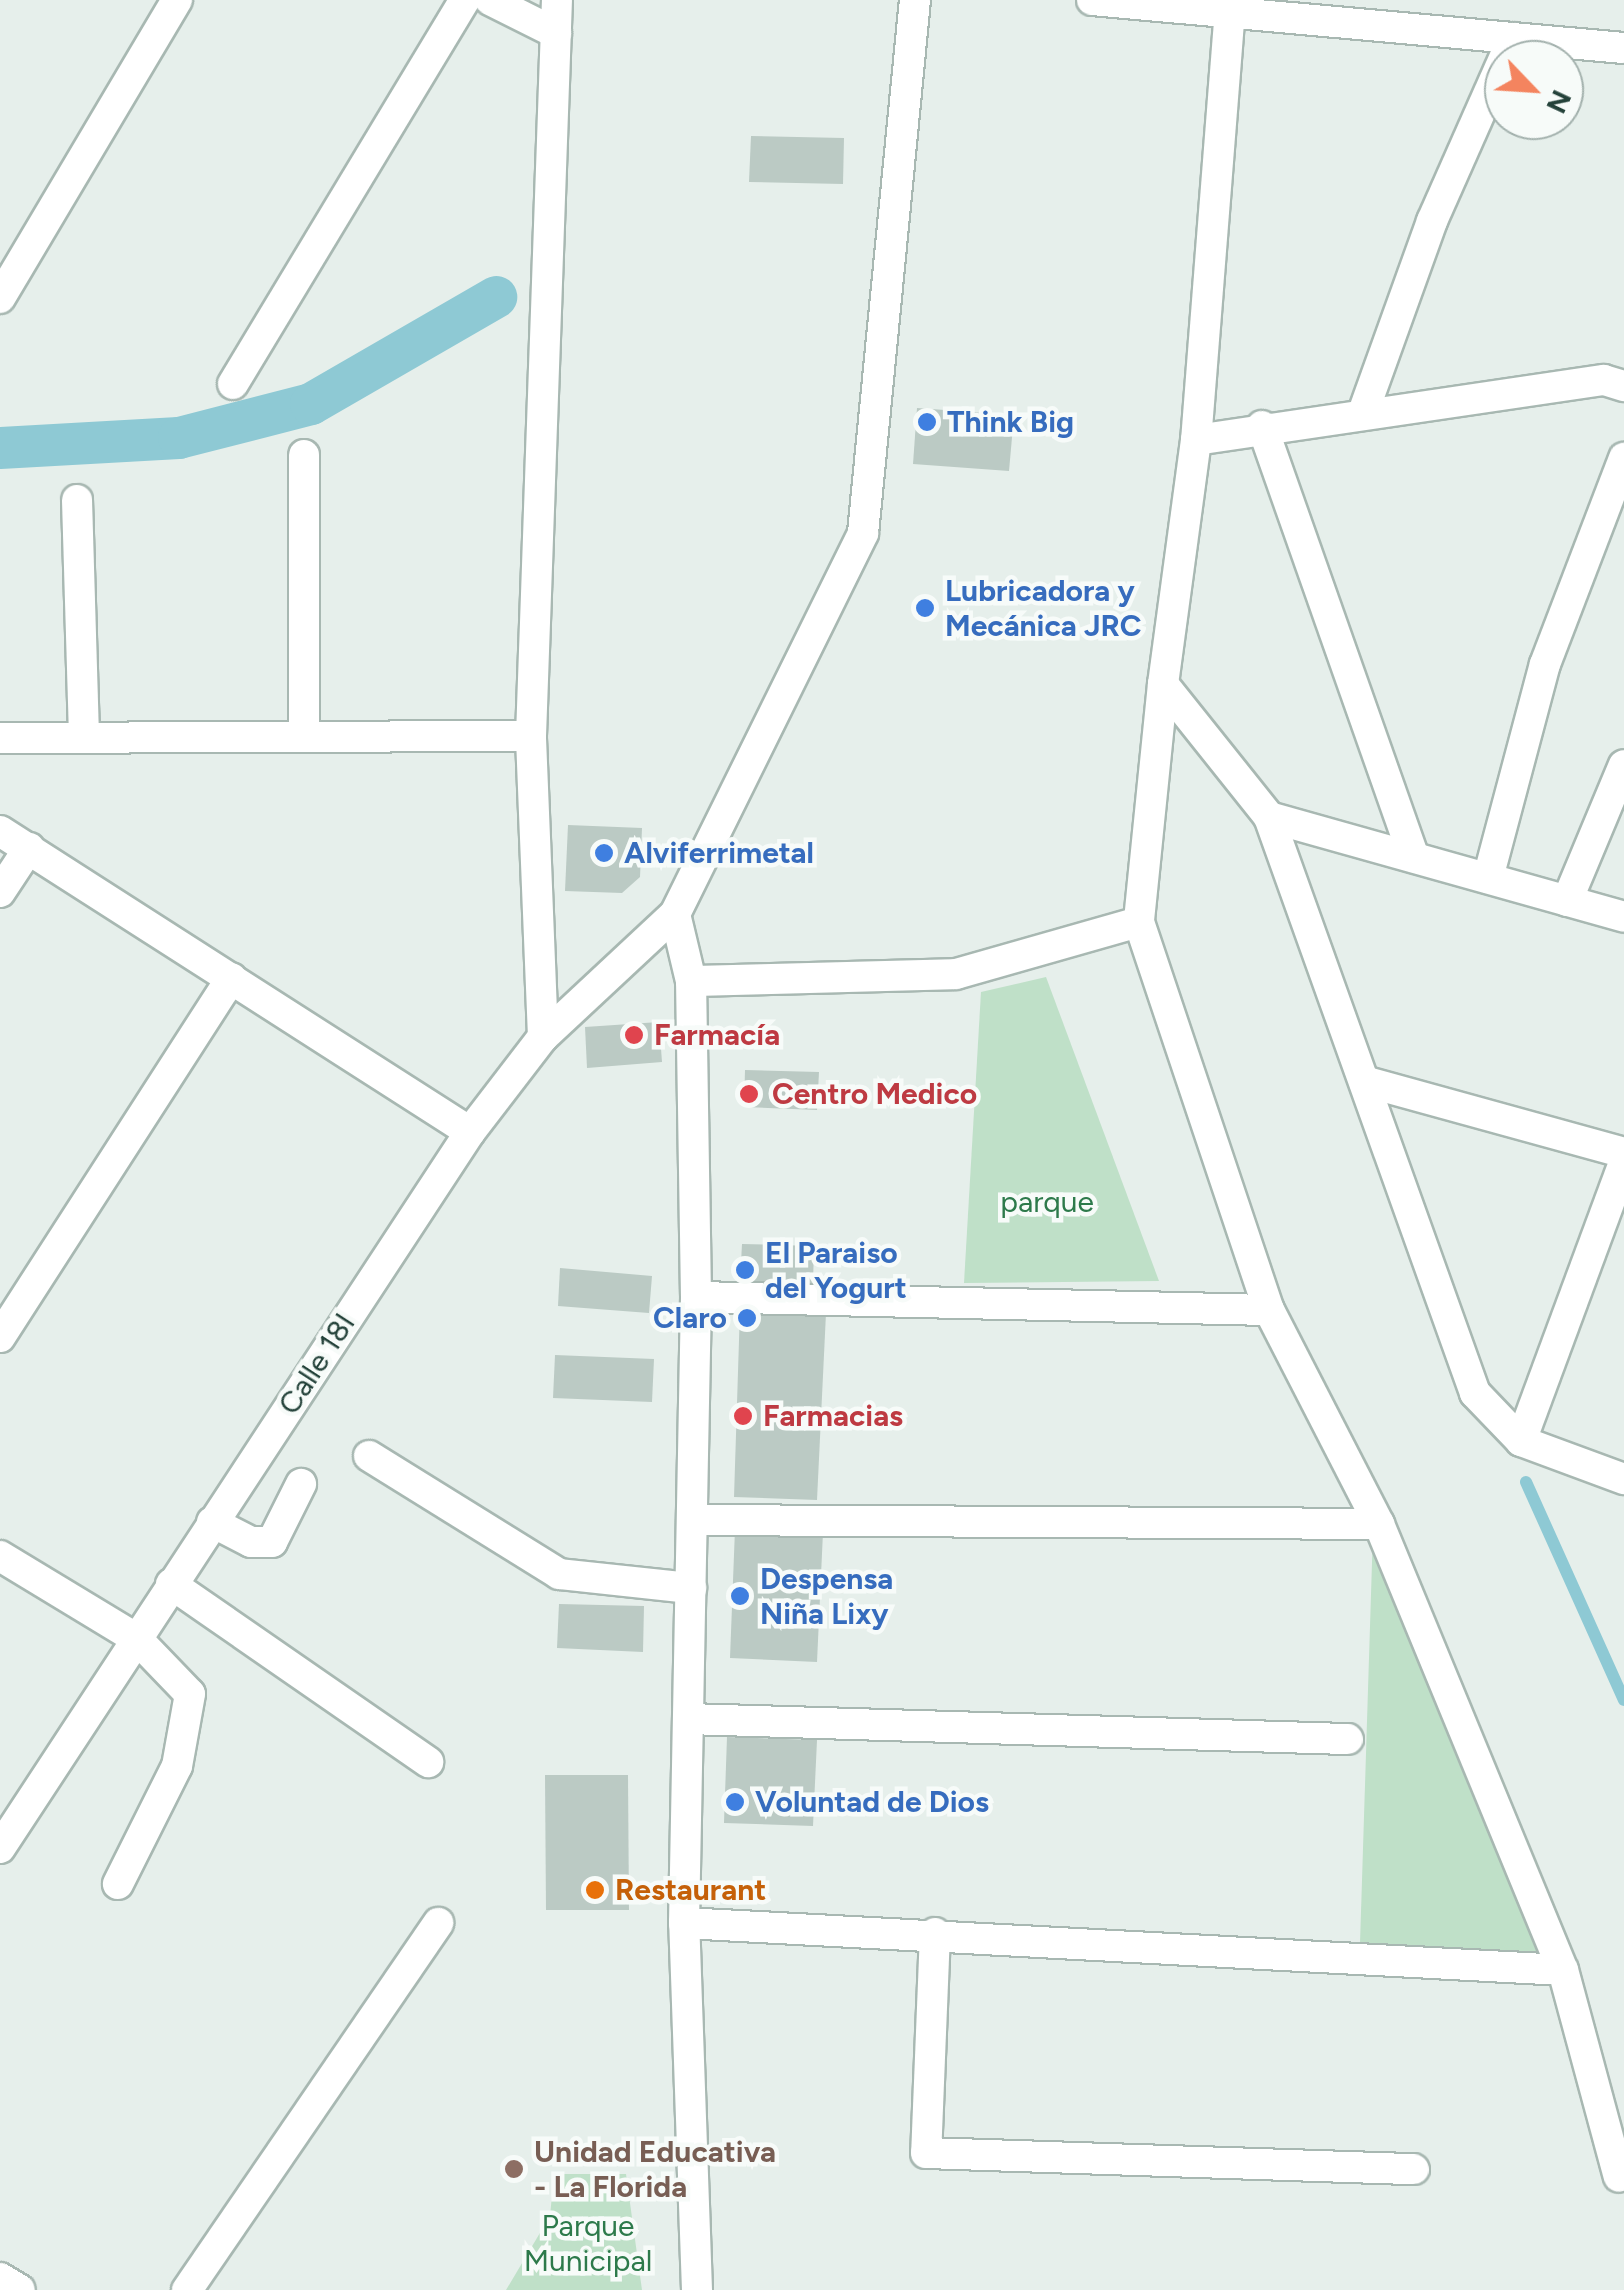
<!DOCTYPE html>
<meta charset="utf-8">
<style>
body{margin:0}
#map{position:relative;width:1624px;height:2290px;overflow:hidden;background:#e6efeb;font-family:Figtree,sans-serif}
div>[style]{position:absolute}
.green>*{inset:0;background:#bfe0c8}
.stream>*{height:12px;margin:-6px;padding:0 6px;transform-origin:6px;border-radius:6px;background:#8ec9d4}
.canal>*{height:42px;margin:-21px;padding:0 21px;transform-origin:21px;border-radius:21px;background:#8ec9d4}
.building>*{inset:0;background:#bbcac4}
.roads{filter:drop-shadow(2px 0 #a8b8b2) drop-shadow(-2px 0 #a8b8b2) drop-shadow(0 2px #a8b8b2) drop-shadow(0 -2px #a8b8b2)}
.minor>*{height:30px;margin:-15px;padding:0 15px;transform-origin:15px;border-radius:15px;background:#fff}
.dots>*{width:28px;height:28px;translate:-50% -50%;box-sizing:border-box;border:5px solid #f7fbf9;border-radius:50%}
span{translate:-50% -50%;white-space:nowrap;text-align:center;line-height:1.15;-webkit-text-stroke:9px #f7fbf9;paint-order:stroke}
.shop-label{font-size:30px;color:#366cbe;font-weight:700}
.left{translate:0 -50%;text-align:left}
.right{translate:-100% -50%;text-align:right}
.health-label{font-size:30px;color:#be3a42;font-weight:700}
.park-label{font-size:30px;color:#2d7a4b}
.street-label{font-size:30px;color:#24423a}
.food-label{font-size:30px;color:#c56008;font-weight:700}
.education-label{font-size:30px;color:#785e54;font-weight:700}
.north{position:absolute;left:1484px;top:40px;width:100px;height:100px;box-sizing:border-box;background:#f7fbf9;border:2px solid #a3b1ad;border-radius:50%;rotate:115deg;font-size:28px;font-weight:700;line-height:40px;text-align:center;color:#24423a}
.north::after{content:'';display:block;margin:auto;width:35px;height:45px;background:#f4845f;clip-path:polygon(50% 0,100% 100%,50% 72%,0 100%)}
</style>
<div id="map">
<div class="green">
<i style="clip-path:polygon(1046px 977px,1159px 1281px,964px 1283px,981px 992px)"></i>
<i style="clip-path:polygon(1373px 1531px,1542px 1956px,1360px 1944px)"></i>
<i style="clip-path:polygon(554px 2174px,626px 2174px,642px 2290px,506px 2290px,550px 2216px)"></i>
</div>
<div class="stream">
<i style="left:1526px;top:1482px;width:239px;rotate:65.8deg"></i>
</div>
<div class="canal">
<i style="left:0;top:448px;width:179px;rotate:-3.2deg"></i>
<i style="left:179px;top:438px;width:136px;rotate:-14.4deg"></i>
<i style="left:311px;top:404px;width:214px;rotate:-30deg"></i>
</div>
<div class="building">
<i style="clip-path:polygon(751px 136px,844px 138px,843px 184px,749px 182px)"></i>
<i style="clip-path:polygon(917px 408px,1014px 415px,1009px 471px,913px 464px)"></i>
<i style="clip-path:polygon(568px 825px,642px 828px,640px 877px,622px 893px,565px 891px)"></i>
<i style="clip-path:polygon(659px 1022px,662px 1062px,587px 1068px,585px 1027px)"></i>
<i style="clip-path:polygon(745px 1070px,819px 1072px,817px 1110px,744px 1107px)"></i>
<i style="clip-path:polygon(742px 1244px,814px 1246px,813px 1285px,740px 1282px)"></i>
<i style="clip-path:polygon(560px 1268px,652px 1276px,649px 1313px,558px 1306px)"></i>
<i style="clip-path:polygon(740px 1309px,826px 1313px,817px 1500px,734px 1497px)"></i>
<i style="clip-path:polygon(555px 1355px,654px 1359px,652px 1402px,553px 1398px)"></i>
<i style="clip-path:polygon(735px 1529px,823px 1532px,817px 1662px,730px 1658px)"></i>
<i style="clip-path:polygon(559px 1604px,644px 1606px,643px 1652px,557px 1648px)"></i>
<i style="clip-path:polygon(727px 1737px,817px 1740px,813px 1826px,724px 1823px)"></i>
<i style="clip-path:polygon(545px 1775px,628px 1775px,629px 1910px,546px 1910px)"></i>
</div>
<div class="roads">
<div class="minor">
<i style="left:490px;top:0;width:74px;rotate:26.6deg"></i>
<i style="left:1092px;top:0;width:534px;rotate:5.16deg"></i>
<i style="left:1230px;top:9px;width:432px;rotate:94.5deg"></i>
<i style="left:1196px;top:440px;width:246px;rotate:97.7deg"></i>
<i style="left:1163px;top:684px;width:170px;rotate:51.4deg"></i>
<i style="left:1269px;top:817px;width:612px;rotate:70.32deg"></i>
<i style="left:1475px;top:1393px;width:66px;rotate:46.2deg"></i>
<i style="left:1521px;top:1441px;width:110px;rotate:20.3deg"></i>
<i style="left:0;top:298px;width:347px;rotate:-59.3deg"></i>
<i style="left:233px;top:384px;width:449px;rotate:-58.9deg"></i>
<i style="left:1364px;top:410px;width:201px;rotate:-70.2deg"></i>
<i style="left:1432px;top:221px;width:200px;rotate:-66.1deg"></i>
<i style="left:1262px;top:426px;width:457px;rotate:70.6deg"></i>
<i style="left:1196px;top:440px;width:412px;rotate:-8.4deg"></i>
<i style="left:1604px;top:380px;width:21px;rotate:17deg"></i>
<i style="left:304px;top:455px;width:281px;rotate:90deg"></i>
<i style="left:77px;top:500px;width:238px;rotate:88.3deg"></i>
<i style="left:1163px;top:684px;width:239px;rotate:95.8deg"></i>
<i style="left:1139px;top:922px;width:409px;rotate:71.5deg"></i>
<i style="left:1269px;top:1310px;width:241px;rotate:62.8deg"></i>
<i style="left:1379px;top:1524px;width:482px;rotate:67.6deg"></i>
<i style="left:1563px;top:1970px;width:214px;rotate:74.9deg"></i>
<i style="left:0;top:738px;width:531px;rotate:-0.22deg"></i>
<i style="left:1269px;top:817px;width:369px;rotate:15.7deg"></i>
<i style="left:0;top:831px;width:558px;rotate:32.64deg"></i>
<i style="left:1488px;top:878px;width:221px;rotate:-75.1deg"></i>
<i style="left:1545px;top:664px;width:221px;rotate:-69deg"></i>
<i style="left:0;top:892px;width:53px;rotate:-56.6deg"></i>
<i style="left:1567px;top:901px;width:147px;rotate:-67.3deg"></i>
<i style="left:691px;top:981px;width:265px;rotate:-1.5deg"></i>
<i style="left:956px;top:974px;width:190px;rotate:-15.9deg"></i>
<i style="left:543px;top:1037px;width:301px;rotate:-92.3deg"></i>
<i style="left:531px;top:736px;width:736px;rotate:-87.98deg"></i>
<i style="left:1367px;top:1082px;width:267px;rotate:15.4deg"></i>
<i style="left:696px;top:1297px;width:573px;rotate:1.3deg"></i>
<i style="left:0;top:1337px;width:427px;rotate:-57.2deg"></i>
<i style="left:1521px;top:1441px;width:297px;rotate:-69.7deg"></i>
<i style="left:369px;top:1456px;width:224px;rotate:31.8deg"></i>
<i style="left:559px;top:1574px;width:133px;rotate:6.1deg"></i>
<i style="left:692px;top:1520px;width:687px;rotate:0.33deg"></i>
<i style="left:212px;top:1522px;width:44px;rotate:27.1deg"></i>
<i style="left:251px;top:1542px;width:21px"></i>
<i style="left:272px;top:1542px;width:65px;rotate:-63.4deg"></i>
<i style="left:0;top:1556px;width:160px;rotate:31.2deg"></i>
<i style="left:137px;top:1639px;width:76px;rotate:46.1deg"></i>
<i style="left:190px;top:1694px;width:73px;rotate:100.2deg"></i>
<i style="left:177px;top:1766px;width:132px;rotate:116.6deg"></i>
<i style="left:171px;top:1584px;width:313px;rotate:34.7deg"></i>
<i style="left:688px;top:1719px;width:660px;rotate:1.74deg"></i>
<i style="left:0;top:1848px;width:856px;rotate:-56.72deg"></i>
<i style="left:470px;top:1132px;width:120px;rotate:-52.5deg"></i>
<i style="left:543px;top:1037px;width:180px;rotate:-43deg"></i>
<i style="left:684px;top:1923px;width:880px;rotate:3.06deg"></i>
<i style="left:935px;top:1933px;width:220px;rotate:92.3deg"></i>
<i style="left:926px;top:2153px;width:488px;rotate:1.9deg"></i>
<i style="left:0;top:2278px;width:23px;rotate:31deg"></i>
<i style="left:187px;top:2290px;width:445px;rotate:-55.6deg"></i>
<i style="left:697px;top:2290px;width:367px;rotate:-92deg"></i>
<i style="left:684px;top:1923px;width:626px;rotate:-88.9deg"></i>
<i style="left:696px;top:1297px;width:316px;rotate:-90.9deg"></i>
<i style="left:691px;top:981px;width:69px;rotate:-103.4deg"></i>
<i style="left:675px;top:914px;width:425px;rotate:-63.7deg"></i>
<i style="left:863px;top:533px;width:536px;rotate:-84.43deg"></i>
</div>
</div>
<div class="dots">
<i style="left:927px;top:422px;background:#3f7fe0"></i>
<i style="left:925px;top:608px;background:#3f7fe0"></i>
<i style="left:604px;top:853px;background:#3f7fe0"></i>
<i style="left:634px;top:1035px;background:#e0444e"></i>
<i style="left:749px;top:1094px;background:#e0444e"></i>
<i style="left:745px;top:1270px;background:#3f7fe0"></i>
<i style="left:747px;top:1318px;background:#3f7fe0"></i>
<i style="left:743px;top:1416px;background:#e0444e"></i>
<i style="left:740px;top:1596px;background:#3f7fe0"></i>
<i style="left:735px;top:1802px;background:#3f7fe0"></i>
<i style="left:595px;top:1890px;background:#e8710a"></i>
<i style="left:514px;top:2169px;background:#8d6e63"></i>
</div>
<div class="shop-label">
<span class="left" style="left:947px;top:422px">Think Big</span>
<span class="left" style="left:945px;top:608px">Lubricadora y<br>Mecánica JRC</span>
<span class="left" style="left:624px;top:853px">Alviferrimetal</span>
<span class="left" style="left:765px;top:1270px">El Paraiso<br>del Yogurt</span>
<span class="right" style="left:727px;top:1318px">Claro</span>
<span class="left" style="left:760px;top:1596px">Despensa<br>Niña Lixy</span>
<span class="left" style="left:755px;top:1802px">Voluntad de Dios</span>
</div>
<div class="health-label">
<span class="left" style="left:654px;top:1035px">Farmacía</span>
<span class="left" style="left:772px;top:1094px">Centro Medico</span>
<span class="left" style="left:763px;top:1416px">Farmacias</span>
</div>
<div class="park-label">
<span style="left:1047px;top:1202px">parque</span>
<span style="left:588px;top:2243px">Parque<br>Municipal</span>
</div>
<div class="street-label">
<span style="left:317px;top:1364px;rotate:-57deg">Calle 18I</span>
</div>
<div class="food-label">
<span class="left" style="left:615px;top:1890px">Restaurant</span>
</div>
<div class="education-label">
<span class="left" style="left:534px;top:2169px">Unidad Educativa<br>- La Florida</span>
</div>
<div class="north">N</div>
</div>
